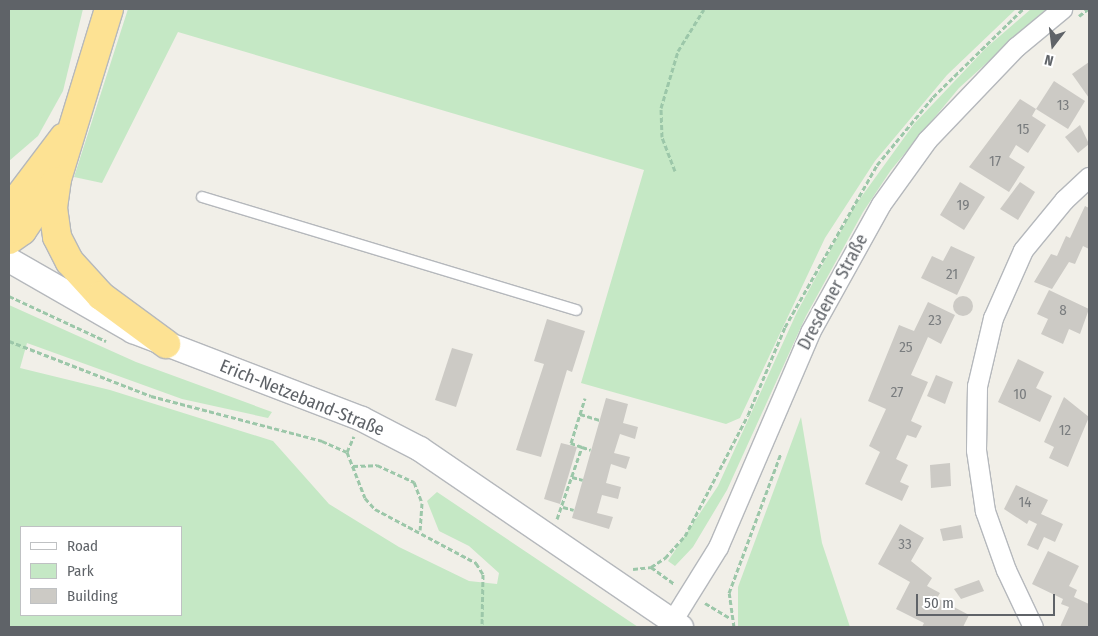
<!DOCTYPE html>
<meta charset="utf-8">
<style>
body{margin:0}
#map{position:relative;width:1098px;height:636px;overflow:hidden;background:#f1efe8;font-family:"Fira Sans Condensed",sans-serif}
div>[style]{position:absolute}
.green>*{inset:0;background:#c5e8c5}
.building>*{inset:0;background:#cccac5}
.round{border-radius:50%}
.path>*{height:3px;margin-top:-1.5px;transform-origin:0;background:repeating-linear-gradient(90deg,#9cc7a9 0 5px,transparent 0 7.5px)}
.roads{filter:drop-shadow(1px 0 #b5b8bc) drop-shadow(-1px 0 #b5b8bc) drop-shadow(0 1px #b5b8bc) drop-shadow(0 -1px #b5b8bc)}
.service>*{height:10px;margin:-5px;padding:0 5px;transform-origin:5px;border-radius:5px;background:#fff}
.minor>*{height:19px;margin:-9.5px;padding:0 9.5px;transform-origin:9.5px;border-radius:9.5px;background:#fff}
.tertiary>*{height:24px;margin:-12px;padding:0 12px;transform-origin:12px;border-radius:12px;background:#fff}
.motorway>*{height:28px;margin:-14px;padding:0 14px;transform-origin:14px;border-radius:14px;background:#fde293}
span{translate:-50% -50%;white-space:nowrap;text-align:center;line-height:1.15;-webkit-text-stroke:4px #fff;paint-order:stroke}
.number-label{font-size:15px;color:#7a7d7f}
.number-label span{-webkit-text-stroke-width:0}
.street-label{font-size:18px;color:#5f6368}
.frame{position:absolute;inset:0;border:10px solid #5f6368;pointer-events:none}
.legend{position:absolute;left:20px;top:526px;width:162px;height:90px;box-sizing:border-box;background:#fff;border:1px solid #bfc1c3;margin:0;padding:6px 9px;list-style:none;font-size:15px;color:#5f6368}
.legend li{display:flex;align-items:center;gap:10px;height:25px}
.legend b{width:25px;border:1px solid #bfc1c3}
.north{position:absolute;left:1028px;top:20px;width:50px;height:50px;-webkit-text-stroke:4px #fff;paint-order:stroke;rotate:195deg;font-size:14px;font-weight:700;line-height:20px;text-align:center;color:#5f6368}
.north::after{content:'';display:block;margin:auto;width:18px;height:22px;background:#5f6368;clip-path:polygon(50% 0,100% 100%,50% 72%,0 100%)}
.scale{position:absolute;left:916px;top:594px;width:139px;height:22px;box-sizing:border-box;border:2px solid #5f6368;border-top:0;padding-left:6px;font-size:15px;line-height:18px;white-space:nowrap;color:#5f6368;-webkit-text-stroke:4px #fff;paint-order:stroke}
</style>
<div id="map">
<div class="green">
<i style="clip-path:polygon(9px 9px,83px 9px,63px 91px,38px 136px,9px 161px)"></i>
<i style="clip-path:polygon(128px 9px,1016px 9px,947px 75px,875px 161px,825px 238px,740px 418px,726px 424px,581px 383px,644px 170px,178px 32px,102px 183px,74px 177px)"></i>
<i style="clip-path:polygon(1031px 9px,1046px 9px,959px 88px,891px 170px,863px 212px,806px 316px,727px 490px,693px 547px,675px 566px,668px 561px,718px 486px,797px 312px,854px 207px,914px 124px,986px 48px)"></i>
<i style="clip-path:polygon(evenodd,9px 305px,136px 362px,272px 412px,268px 418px,182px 399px,27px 343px,20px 368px,110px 390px,273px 441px,329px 504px,399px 547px,469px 581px,497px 584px,499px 573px,469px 546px,439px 531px,427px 501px,437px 492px,638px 627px,9px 627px,9px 305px,181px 527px,181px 615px,21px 615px,21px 527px,181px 527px)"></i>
<i style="clip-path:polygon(801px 417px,822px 543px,850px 627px,738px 627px,738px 587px)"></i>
</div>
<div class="building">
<i style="clip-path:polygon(1089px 62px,1089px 98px,1072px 74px)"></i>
<i style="clip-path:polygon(1054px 81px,1085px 101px,1068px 129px,1036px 109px)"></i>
<i style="clip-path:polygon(1020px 99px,1036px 109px,1032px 116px,1046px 125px,1028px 153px,1016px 145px,1009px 157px,1025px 167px,1009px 192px,969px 167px)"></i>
<i style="clip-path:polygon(1080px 125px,1089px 144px,1078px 153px,1065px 137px)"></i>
<i style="clip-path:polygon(960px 182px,985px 197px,964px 230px,940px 215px)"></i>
<i style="clip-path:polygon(1020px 182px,1035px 192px,1018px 220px,1000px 209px)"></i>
<i style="clip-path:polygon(1085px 206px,1089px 208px,1089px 249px,1083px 246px,1075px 264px,1069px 262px,1052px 289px,1034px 282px,1051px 254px,1057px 256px,1066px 236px,1070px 238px)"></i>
<i style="clip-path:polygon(951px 246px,975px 257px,957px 295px,921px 278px,932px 256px,943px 261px)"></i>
<i style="clip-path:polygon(1049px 290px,1089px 309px,1080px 334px,1069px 329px,1063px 344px,1041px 334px,1048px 319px,1037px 314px)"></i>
<i class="round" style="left:953px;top:296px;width:20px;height:20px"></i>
<i style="clip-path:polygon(928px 302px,955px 315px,941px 344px,928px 337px,911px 375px,928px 382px,911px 421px,922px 426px,916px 438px,907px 435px,896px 459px,908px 465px,900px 482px,909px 486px,902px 501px,865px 484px,880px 452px,869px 446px,886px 409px,868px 401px,899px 325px,914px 331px)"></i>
<i style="clip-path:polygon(547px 319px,585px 331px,572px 372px,567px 370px,541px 457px,516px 450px,544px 364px,534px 361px)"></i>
<i style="clip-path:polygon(452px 348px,473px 354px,456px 407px,435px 400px)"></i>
<i style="clip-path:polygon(1018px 359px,1044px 372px,1036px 388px,1052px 396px,1040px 422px,998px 402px)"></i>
<i style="clip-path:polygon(936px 375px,953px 382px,945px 404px,927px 396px)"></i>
<i style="clip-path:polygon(1064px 397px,1089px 417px,1068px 467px,1049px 458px,1054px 447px,1044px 442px)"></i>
<i style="clip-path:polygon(606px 398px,628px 404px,623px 423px,638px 427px,635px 439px,620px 434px,614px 453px,630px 457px,626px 469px,611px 464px,606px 483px,621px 487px,618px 499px,602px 495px,597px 513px,613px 517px,609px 529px,572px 518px)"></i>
<i style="clip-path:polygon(561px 443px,577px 447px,560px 504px,544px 499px)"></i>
<i style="clip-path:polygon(950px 463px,951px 486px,931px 488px,930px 465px)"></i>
<i style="clip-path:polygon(1016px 485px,1048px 500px,1041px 514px,1063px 524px,1055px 542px,1044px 537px,1038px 550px,1027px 545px,1037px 524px,1029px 520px,1027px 524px,1004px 509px)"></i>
<i style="clip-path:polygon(900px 524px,924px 538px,911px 561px,932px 578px,927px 586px,940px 593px,937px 598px,969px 615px,963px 627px,922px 627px,924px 623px,896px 609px,910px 582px,878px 564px)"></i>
<i style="clip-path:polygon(961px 525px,963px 538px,943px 541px,940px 529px)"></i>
<i style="clip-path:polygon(1048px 551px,1079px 566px,1069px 586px,1077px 590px,1074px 597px,1089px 604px,1089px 627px,1060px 627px,1069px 607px,1061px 604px,1063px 599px,1032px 584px)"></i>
<i style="clip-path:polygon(979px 580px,984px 591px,961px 599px,954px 589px)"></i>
</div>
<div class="path">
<i style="left:1079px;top:16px;width:11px;rotate:-38deg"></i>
<i style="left:675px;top:171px;width:36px;rotate:-111deg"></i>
<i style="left:662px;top:137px;width:29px;rotate:-92deg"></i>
<i style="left:661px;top:108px;width:59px;rotate:-73.4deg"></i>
<i style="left:678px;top:51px;width:49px;rotate:-58.2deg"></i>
<i style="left:9px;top:296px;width:107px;rotate:24.9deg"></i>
<i style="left:9px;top:341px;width:152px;rotate:21.2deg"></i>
<i style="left:151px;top:396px;width:177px;rotate:14.7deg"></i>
<i style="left:322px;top:441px;width:27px;rotate:24deg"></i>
<i style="left:347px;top:452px;width:17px;rotate:-66deg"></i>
<i style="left:580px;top:414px;width:21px;rotate:17deg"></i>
<i style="left:582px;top:447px;width:9px;rotate:18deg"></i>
<i style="left:347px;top:452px;width:49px;rotate:68.6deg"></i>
<i style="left:365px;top:498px;width:15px;rotate:48deg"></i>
<i style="left:375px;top:509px;width:115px;rotate:28.1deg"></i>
<i style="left:476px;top:563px;width:13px;rotate:58deg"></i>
<i style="left:483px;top:574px;width:53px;rotate:91.1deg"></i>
<i style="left:353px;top:466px;width:24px;rotate:-2deg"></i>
<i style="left:377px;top:465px;width:41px;rotate:24.7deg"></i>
<i style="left:414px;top:482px;width:22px;rotate:69deg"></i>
<i style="left:422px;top:503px;width:27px;rotate:94deg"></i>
<i style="left:572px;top:477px;width:11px;rotate:15deg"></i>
<i style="left:563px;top:507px;width:11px;rotate:15deg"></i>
<i style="left:557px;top:519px;width:76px;rotate:-70.9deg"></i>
<i style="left:582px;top:447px;width:12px;rotate:-160deg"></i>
<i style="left:571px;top:443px;width:47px;rotate:-72.7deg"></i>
<i style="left:651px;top:567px;width:29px;rotate:36deg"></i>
<i style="left:633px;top:569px;width:18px;rotate:-6deg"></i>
<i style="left:651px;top:567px;width:17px;rotate:-33deg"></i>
<i style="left:665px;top:558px;width:30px;rotate:-48deg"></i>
<i style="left:685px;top:536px;width:136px;rotate:-62.5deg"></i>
<i style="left:748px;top:415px;width:95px;rotate:-67.2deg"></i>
<i style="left:785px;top:327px;width:186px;rotate:-60.4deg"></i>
<i style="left:877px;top:165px;width:88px;rotate:-50.5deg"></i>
<i style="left:933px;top:97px;width:126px;rotate:-44.4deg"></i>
<i style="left:705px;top:603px;width:29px;rotate:31deg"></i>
<i style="left:734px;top:627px;width:34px;rotate:-98deg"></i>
<i style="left:729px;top:593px;width:149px;rotate:-69.6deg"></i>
</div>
<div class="roads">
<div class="service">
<i style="left:202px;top:197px;width:391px;rotate:16.8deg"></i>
</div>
<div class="minor">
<i style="left:672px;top:621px;width:87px;rotate:-58.1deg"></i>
<i style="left:718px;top:547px;width:234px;rotate:-66.8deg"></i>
<i style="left:810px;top:332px;width:146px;rotate:-61deg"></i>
<i style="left:881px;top:204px;width:79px;rotate:-54.3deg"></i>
<i style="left:927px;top:140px;width:129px;rotate:-46.3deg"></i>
<i style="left:1016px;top:47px;width:60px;rotate:-39.6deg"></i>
<i style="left:1033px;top:627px;width:63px;rotate:-115.3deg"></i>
<i style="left:1006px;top:570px;width:63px;rotate:-109.6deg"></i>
<i style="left:985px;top:511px;width:62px;rotate:-98.4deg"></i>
<i style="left:976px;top:450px;width:64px;rotate:-89.1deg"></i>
<i style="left:977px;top:386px;width:70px;rotate:-76.8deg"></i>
<i style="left:993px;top:318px;width:74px;rotate:-66.2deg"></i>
<i style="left:1023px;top:250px;width:65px;rotate:-50.6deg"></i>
<i style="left:1064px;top:200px;width:34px;rotate:-43deg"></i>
</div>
<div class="tertiary">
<i style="left:9px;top:260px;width:143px;rotate:29.8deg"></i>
<i style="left:133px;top:331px;width:245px;rotate:21deg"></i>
<i style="left:362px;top:419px;width:65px;rotate:27.3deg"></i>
<i style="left:420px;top:449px;width:316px;rotate:34.3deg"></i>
</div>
<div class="motorway">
<i style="left:109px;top:9px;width:178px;rotate:107deg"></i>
<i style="left:57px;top:179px;width:29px;rotate:98deg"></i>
<i style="left:53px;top:208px;width:29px;rotate:82deg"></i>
<i style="left:57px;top:237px;width:28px;rotate:63deg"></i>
<i style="left:70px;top:262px;width:46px;rotate:47.6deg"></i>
<i style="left:101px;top:296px;width:81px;rotate:36.4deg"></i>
<i style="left:9px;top:210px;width:91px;rotate:-53deg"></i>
<i style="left:9px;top:240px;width:16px;rotate:-35deg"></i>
<i style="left:22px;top:231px;width:60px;rotate:-55.8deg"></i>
</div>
</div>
<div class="number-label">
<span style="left:1063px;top:106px">13</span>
<span style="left:1023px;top:130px">15</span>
<span style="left:995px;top:162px">17</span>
<span style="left:963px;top:206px">19</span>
<span style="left:952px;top:275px">21</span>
<span style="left:1063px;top:311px">8</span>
<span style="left:935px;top:321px">23</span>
<span style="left:906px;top:348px">25</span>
<span style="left:897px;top:393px">27</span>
<span style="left:1020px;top:395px">10</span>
<span style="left:1065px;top:431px">12</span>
<span style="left:1025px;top:503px">14</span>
<span style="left:905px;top:545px">33</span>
</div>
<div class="street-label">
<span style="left:833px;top:292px;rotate:-62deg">Dresdener Straße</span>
<span style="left:302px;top:398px;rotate:22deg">Erich-Netzeband-Straße</span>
</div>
<div class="frame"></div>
<ul class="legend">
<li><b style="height:6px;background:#fff"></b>Road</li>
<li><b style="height:14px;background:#c5e8c5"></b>Park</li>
<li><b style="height:14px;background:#cccac5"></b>Building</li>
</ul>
<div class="north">N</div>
<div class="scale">50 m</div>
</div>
